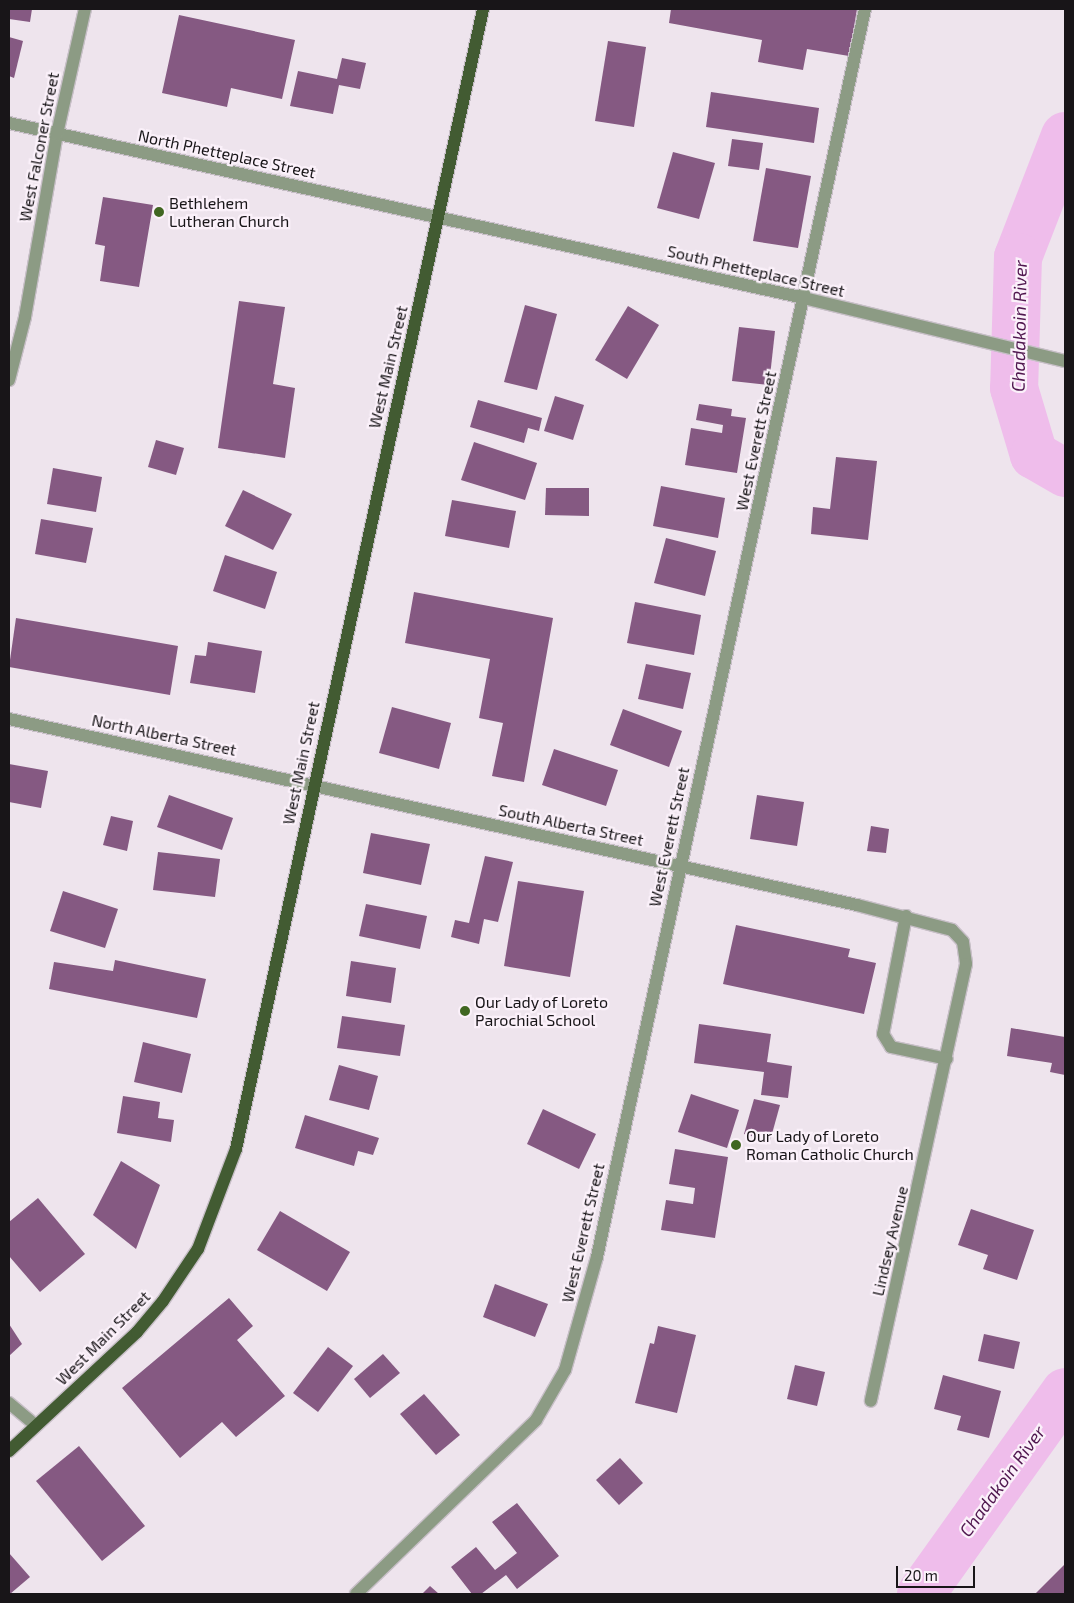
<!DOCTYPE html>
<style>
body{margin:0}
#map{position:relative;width:1074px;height:1603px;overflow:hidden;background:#eee4ed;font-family:"Exo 2",sans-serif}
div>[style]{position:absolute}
.river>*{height:48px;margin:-24px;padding:0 24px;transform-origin:24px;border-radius:24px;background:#efbdeb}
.building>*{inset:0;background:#855982}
.roads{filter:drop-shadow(1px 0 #c7bfc7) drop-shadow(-1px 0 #c7bfc7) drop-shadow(0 1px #c7bfc7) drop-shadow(0 -1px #c7bfc7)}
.minor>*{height:12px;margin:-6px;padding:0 6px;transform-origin:6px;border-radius:6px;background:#8c9b84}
.major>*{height:12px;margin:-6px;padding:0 6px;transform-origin:6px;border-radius:6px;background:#425b32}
.dots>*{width:14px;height:14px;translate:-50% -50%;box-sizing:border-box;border:2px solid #fbf1fa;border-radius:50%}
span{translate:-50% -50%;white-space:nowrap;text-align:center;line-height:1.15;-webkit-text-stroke:4.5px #fbf1fa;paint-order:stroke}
.street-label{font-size:16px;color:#181518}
.poi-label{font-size:16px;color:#181518}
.left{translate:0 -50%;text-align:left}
.water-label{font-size:18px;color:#50174f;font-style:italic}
.frame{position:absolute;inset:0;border:10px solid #181518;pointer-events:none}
.scale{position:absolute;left:896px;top:1566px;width:79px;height:22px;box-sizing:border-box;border:2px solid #181518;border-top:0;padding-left:6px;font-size:15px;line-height:18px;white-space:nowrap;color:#181518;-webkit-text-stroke:4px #fbf1fa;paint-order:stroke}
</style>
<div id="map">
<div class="river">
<i style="left:1065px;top:136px;width:130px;rotate:111.2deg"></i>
<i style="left:1018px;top:257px;width:131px;rotate:91.7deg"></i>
<i style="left:1014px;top:388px;width:70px;rotate:73.4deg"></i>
<i style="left:1034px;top:455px;width:36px;rotate:30deg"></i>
<i style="left:921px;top:1594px;width:248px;rotate:-54.5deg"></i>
</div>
<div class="building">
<i style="clip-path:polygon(9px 9px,32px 9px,30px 22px,9px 19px)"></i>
<i style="clip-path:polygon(671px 9px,857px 9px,849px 56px,807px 49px,803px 70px,758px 62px,762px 40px,669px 23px)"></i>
<i style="clip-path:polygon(179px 15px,295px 40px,282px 99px,231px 88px,227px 107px,162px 93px)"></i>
<i style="clip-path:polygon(9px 37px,23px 41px,14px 78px,9px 76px)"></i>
<i style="clip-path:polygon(608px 41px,646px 47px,634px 127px,595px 121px)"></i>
<i style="clip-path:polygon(342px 58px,366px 63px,360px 89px,339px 85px,333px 114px,290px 106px,298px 71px,337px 79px)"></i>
<i style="clip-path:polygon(711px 92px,819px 108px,814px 143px,706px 127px)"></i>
<i style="clip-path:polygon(732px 139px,763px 143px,759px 170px,728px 166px)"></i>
<i style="clip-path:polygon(673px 152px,715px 163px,699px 219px,657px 208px)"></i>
<i style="clip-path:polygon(766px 168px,811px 176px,798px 248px,753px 241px)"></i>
<i style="clip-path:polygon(103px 197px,153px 205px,139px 287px,100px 281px,105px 246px,95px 244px)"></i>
<i style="clip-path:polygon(239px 301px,285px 307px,273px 384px,295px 388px,285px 458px,218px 448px)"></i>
<i style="clip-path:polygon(525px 305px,557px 314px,537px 390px,504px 382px)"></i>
<i style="clip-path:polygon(628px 306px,659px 325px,627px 379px,595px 360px)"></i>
<i style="clip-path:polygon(739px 327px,775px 331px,769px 385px,732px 381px)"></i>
<i style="clip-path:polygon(555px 396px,584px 405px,573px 440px,544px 431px)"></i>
<i style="clip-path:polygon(478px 400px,542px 418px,539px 431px,528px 428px,524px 443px,470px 427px)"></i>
<i style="clip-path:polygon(699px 404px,732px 409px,731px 416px,746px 418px,737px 473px,685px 465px,691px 428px,722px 433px,723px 425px,696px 420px)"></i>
<i style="clip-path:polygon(156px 440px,184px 448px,176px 475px,148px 467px)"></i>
<i style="clip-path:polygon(474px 442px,537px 463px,525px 500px,461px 480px)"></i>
<i style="clip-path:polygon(836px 457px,877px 461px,868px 540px,811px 534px,813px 507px,830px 509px)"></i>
<i style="clip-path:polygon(53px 468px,102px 477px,96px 512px,47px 504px)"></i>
<i style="clip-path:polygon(661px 486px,725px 498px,718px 538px,653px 526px)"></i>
<i style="clip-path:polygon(546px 488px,589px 488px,589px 516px,545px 515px)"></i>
<i style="clip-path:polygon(243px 490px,292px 514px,273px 550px,225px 526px)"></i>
<i style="clip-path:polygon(452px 500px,516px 511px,509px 548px,445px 536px)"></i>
<i style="clip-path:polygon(41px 519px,93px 528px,86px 563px,35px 554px)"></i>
<i style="clip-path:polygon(666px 538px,716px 551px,705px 596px,654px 583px)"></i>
<i style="clip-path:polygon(225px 555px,277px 572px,265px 609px,213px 591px)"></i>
<i style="clip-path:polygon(414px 592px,553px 618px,524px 782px,492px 776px,503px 723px,479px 718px,490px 659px,405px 643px)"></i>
<i style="clip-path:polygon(635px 602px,701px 615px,694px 655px,627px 643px)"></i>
<i style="clip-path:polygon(16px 618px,178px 646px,170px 695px,9px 667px)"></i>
<i style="clip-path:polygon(208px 642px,262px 651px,255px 693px,190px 683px,195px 655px,206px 656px)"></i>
<i style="clip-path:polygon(646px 664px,691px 673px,683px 709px,638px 699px)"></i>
<i style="clip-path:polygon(392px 707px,451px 723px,439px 769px,379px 753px)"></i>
<i style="clip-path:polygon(623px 709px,682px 731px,669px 767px,610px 745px)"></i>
<i style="clip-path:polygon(554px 749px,618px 770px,606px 806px,542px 785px)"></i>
<i style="clip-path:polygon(9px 764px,48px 771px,41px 808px,9px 802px)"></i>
<i style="clip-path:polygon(169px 795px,233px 818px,222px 850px,157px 827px)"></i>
<i style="clip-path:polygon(757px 795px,804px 802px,797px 846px,750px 839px)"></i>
<i style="clip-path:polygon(111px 816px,133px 821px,127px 851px,103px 845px)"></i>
<i style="clip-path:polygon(871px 826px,889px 829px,886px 853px,867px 851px)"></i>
<i style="clip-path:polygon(371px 833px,430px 844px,421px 885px,363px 873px)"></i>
<i style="clip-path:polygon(158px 852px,220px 859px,215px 897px,153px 890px)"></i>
<i style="clip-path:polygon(485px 856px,513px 862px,498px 922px,484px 919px,479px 944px,451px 937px,455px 920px,469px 923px)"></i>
<i style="clip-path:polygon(518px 881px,584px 891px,570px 977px,504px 966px)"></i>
<i style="clip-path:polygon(63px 891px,118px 909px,105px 948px,50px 931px)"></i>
<i style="clip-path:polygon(366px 904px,427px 916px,420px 949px,359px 936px)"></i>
<i style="clip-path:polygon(736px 925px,850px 949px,848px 957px,876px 963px,864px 1014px,723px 984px)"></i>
<i style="clip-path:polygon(115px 960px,206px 979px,197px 1018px,49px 989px,54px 962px,113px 971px)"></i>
<i style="clip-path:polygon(351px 961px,396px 968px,391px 1003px,346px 996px)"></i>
<i style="clip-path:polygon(342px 1016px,405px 1025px,400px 1056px,337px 1048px)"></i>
<i style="clip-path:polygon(699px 1024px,771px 1034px,767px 1062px,792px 1066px,788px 1098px,761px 1095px,764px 1072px,694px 1063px)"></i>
<i style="clip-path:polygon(1011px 1028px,1065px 1037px,1065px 1075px,1050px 1072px,1052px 1063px,1007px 1056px)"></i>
<i style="clip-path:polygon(143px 1042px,191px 1054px,182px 1093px,134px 1082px)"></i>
<i style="clip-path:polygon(339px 1065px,378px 1076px,369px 1110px,329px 1100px)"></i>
<i style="clip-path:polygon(691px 1094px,739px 1110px,727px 1148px,678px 1132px)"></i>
<i style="clip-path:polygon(123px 1096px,160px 1102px,158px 1118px,174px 1120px,171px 1142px,117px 1133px)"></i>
<i style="clip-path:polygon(754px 1099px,780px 1105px,770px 1141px,744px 1134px)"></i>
<i style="clip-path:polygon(543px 1109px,596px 1134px,579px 1169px,527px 1144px)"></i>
<i style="clip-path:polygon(305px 1115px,379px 1138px,373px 1155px,358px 1151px,354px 1166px,295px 1148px)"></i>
<i style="clip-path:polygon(675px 1149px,728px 1157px,715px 1238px,661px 1230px,666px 1200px,693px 1204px,695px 1188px,669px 1184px)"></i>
<i style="clip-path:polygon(121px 1161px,160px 1185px,136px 1249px,93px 1215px)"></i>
<i style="clip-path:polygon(38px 1198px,85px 1254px,40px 1292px,9px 1256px,9px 1222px)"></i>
<i style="clip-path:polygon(971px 1209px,1034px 1230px,1017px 1280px,983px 1269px,988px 1255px,958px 1245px)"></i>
<i style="clip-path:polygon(280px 1211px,350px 1252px,327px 1291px,257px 1250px)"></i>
<i style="clip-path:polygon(495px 1284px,548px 1304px,535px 1337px,483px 1317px)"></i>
<i style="clip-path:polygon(229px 1298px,253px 1326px,237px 1340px,285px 1396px,236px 1437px,222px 1422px,180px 1458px,122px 1388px)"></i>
<i style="clip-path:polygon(9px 1324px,22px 1344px,9px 1356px)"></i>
<i style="clip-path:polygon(658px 1326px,696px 1335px,677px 1413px,635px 1403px,650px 1343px,654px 1344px)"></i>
<i style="clip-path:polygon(984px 1334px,1020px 1342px,1014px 1369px,978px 1361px)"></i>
<i style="clip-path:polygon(328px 1347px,353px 1366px,318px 1412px,293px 1393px)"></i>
<i style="clip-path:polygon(383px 1354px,400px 1373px,370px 1398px,354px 1379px)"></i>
<i style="clip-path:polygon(795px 1365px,825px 1372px,817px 1406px,787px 1399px)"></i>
<i style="clip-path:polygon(943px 1375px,1001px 1391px,989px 1438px,957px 1430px,961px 1416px,934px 1409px)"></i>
<i style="clip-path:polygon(424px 1394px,460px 1435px,436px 1455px,400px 1414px)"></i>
<i style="clip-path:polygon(79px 1446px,145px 1526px,102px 1561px,36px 1481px)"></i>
<i style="clip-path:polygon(620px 1458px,643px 1483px,619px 1505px,596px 1480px)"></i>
<i style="clip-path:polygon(517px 1503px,559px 1556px,517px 1589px,506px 1575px,481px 1594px,472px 1594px,451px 1567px,476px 1547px,495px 1570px,517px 1553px,492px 1522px)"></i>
<i style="clip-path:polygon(9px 1553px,30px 1577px,10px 1594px,9px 1594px)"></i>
<i style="clip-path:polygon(1065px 1564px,1065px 1594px,1035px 1594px)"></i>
<i style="clip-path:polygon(430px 1586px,439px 1594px,422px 1594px)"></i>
</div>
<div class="roads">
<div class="minor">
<i style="left:9px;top:123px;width:814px;rotate:12.41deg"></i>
<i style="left:804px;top:298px;width:268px;rotate:13.6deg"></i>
<i style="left:9px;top:380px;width:65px;rotate:-75.7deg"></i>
<i style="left:25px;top:317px;width:186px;rotate:-80.1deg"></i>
<i style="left:57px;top:134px;width:128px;rotate:-77.4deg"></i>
<i style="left:9px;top:719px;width:868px;rotate:12.37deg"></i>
<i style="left:857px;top:905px;width:98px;rotate:14.7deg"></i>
<i style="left:952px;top:930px;width:16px;rotate:47deg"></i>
<i style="left:963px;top:942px;width:22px;rotate:82deg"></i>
<i style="left:966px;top:964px;width:447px;rotate:102.3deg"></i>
<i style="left:906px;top:916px;width:120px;rotate:101deg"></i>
<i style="left:883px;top:1034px;width:15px;rotate:58deg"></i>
<i style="left:891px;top:1047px;width:57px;rotate:12.1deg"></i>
<i style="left:9px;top:1403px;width:35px;rotate:40deg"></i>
<i style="left:356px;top:1594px;width:250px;rotate:-44deg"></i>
<i style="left:536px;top:1420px;width:58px;rotate:-59.9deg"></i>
<i style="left:565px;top:1370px;width:117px;rotate:-74.2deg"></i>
<i style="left:597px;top:1257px;width:1276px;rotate:-77.88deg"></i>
</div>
<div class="major">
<i style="left:9px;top:1451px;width:175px;rotate:-42.9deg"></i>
<i style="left:137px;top:1332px;width:40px;rotate:-50deg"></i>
<i style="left:163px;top:1301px;width:63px;rotate:-56.1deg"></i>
<i style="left:198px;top:1249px;width:107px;rotate:-69.2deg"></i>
<i style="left:236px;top:1149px;width:1166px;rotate:-77.77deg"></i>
</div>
</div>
<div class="dots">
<i style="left:159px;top:212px;background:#406621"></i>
<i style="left:465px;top:1011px;background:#406621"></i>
<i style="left:736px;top:1145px;background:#406621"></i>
</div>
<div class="street-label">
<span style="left:39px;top:147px;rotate:-79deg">West Falconer Street</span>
<span style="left:227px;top:154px;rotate:12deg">North Phetteplace Street</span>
<span style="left:756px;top:271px;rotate:13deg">South Phetteplace Street</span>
<span style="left:388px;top:367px;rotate:-77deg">West Main Street</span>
<span style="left:756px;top:441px;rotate:-78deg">West Everett Street</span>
<span style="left:164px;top:735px;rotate:12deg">North Alberta Street</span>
<span style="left:301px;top:763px;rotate:-78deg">West Main Street</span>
<span style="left:571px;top:825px;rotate:12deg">South Alberta Street</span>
<span style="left:669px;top:837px;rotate:-78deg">West Everett Street</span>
<span style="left:583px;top:1233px;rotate:-77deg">West Everett Street</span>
<span style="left:890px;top:1241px;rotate:-77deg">Lindsey Avenue</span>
<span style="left:103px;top:1338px;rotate:-45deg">West Main Street</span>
</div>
<div class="poi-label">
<span class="left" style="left:169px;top:212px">Bethlehem<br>Lutheran Church</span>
<span class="left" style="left:475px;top:1011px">Our Lady of Loreto<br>Parochial School</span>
<span class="left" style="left:746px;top:1145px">Our Lady of Loreto<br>Roman Catholic Church</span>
</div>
<div class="water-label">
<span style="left:1019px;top:326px;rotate:-89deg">Chadakoin River</span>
<span style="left:1002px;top:1481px;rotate:-54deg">Chadakoin River</span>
</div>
<div class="frame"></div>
<div class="scale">20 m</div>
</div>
